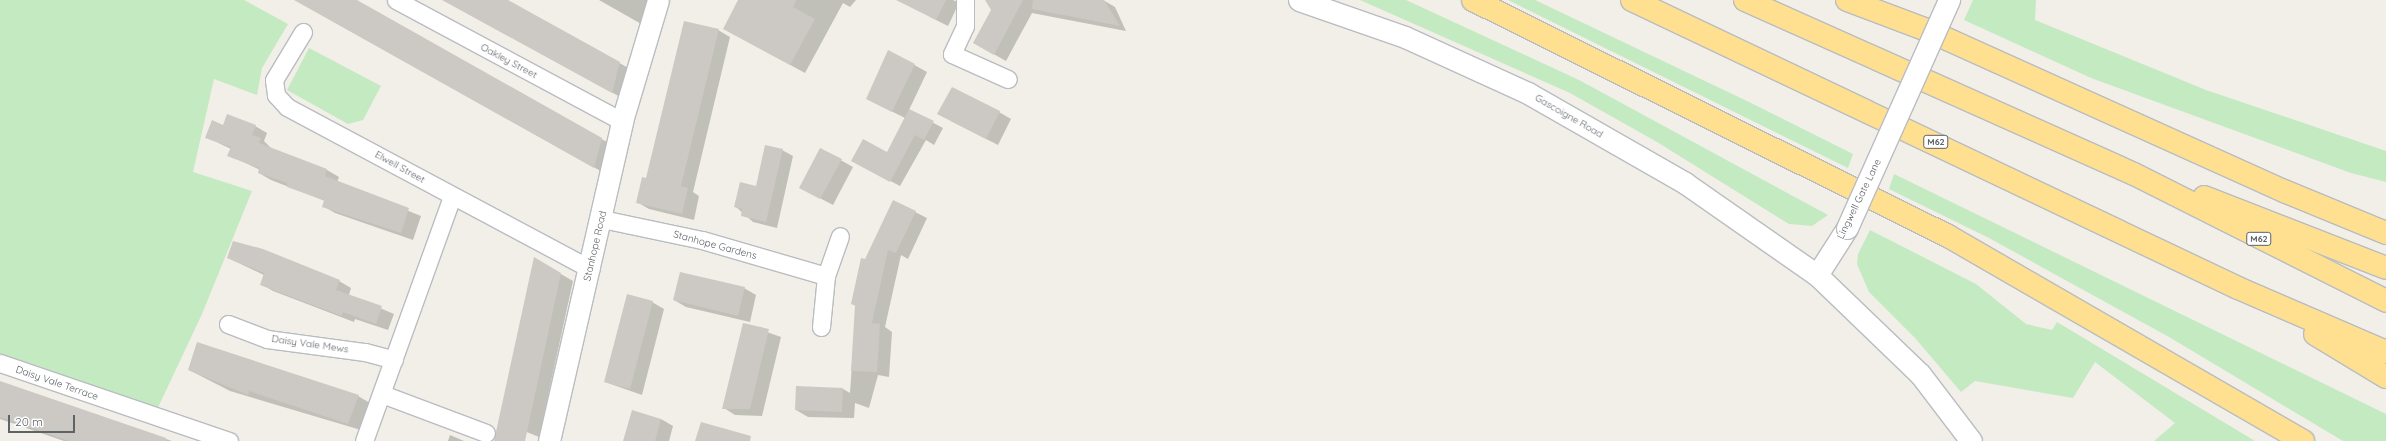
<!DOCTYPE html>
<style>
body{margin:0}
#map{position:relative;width:2386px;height:441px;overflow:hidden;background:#f1efe7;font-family:Quicksand,sans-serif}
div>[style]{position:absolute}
.green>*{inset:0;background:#c4eac2}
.shadow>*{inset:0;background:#0003}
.building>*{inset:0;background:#ccc9c4}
.roads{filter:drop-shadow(1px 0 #b9bdc1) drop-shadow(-1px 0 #b9bdc1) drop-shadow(0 1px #b9bdc1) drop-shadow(0 -1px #b9bdc1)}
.minor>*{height:17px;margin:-8.5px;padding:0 8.5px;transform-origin:8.5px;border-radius:8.5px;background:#fff}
.tertiary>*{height:21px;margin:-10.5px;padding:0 10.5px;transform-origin:10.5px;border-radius:10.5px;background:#fff}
.motorway>*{height:22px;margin:-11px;padding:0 11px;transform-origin:11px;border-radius:11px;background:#ffdf90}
.bridges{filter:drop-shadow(1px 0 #b9bdc1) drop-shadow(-1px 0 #b9bdc1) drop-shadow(0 1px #b9bdc1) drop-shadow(0 -1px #b9bdc1)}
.tertiary-bridge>*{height:21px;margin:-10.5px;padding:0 10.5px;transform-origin:10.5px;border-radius:10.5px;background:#fff}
span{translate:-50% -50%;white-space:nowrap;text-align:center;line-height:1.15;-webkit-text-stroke:3px #fff;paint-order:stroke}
.shield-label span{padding:1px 3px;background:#fff;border:1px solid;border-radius:3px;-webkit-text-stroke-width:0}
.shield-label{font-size:9px;color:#5e6368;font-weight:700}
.street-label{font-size:10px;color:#5e6368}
.scale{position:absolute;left:8px;top:415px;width:67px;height:18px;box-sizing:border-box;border:2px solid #5e6368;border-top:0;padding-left:5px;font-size:12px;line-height:14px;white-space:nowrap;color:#5e6368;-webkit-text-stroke:3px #fff;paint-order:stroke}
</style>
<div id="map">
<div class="green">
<i style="clip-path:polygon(0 0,244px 0,288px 24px,262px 68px,257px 95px,214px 79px,193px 172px,252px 191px,202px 314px,154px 416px,0 363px)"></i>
<i style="clip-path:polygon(1360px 0,1406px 0,1579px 80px,1828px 215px,1812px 226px,1789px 224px,1657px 142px,1570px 93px)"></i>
<i style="clip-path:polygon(1508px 0,1535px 0,1749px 102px,1853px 154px,1848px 168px)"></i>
<i style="clip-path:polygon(1973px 0,2036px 0,2035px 20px,2206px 90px,2386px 151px,2386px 182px,2351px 173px,2091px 78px,1964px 20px)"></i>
<i style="clip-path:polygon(309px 48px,381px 86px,363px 120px,348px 124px,287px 90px)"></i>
<i style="clip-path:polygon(1894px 174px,2386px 414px,2386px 441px,2343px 441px,2169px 337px,1989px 238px,1889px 189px)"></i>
<i style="clip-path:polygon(1870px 230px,1976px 284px,2026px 324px,2052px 330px,2057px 322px,2255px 441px,2154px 441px,2175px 423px,2095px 362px,2073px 398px,1975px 381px,1961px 392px,1915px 338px,1869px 292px,1857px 264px,1858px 254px)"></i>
</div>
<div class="shadow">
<i style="clip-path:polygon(295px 0,355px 0,614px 146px,606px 174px)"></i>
<i style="clip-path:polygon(443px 0,506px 0,632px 70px,624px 99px)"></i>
<i style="clip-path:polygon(599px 0,648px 0,643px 25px)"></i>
<i style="clip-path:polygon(739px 0,856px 0,850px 7px,843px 3px,805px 73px,739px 37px)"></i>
<i style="clip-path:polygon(922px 0,953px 0,959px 3px,948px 26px,930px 17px)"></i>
<i style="clip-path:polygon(986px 0,1103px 0,1115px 7px,1126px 31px,1032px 13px,1006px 61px,974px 43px,992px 10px)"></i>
<i style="clip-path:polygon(718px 30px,730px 37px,693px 192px,699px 196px,694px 220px,649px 209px,637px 202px)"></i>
<i style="clip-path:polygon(889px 51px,927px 72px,909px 110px,943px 128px,934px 145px,926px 140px,900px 186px,862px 166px,887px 153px,905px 118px,879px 105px)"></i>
<i style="clip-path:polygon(999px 112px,1011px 119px,998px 145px,951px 121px)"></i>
<i style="clip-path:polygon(224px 126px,255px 126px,267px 133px,264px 141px,272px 149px,327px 170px,339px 177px,337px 182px,421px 216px,413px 240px,335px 213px,323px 206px,325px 201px,271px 180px,259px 173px,260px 170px,229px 155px,231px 149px,206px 137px)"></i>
<i style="clip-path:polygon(821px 149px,853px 167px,833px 205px,812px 194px)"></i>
<i style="clip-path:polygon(782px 150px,793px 156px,777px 228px,753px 222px,735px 206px,757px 187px)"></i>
<i style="clip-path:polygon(915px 212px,927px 218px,908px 259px,901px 255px,885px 327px,892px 332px,889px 377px,878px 375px,869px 408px,855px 403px,854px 418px,808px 417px,796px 410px,843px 389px,850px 393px,856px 306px,852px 304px,866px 260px)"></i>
<i style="clip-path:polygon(228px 258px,339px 281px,351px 288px,349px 295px,394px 314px,388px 330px,355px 319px,354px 322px,273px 291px,261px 284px,264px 275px)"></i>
<i style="clip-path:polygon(535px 259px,573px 281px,539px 437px,512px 426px)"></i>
<i style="clip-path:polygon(744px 288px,756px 295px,750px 322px,686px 307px,674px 300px)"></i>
<i style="clip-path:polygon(652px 302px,664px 309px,642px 395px,605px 382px)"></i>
<i style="clip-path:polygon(744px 324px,781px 337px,762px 416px,735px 415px,724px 408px)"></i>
<i style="clip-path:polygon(189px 370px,358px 396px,370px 403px,361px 430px,230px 391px)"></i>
<i style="clip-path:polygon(0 382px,172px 441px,64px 441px,0 419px)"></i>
<i style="clip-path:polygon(661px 419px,673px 426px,669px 441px,624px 441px)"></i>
<i style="clip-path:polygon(450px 435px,464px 441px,448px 441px)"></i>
</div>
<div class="building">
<i style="clip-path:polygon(294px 0,357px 0,602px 138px,594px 168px)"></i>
<i style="clip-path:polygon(442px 0,508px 0,593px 47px,620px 62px,612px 93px)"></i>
<i style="clip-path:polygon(738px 0,796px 0,793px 7px,815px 19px,790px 65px,723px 29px)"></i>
<i style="clip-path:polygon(896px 0,946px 0,936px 20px)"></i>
<i style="clip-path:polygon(985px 0,1023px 0,994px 55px,973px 43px,991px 10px)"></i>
<i style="clip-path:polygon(1033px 0,1104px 0,1120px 26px,1032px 9px)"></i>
<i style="clip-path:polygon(684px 21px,719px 29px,681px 186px,688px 188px,682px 214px,636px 203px,642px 177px,646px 178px)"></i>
<i style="clip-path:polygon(888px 50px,915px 64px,892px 112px,866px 99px)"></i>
<i style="clip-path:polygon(952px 87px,1000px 111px,986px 139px,937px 114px)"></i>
<i style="clip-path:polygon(909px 109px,934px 121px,924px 140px,915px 135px,890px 182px,851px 161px,863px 139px,887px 152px)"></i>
<i style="clip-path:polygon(227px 114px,256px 125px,252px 135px,261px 138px,259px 143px,327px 169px,325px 176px,409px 208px,401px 233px,322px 207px,324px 200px,287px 187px,287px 183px,258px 173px,259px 168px,227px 156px,231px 147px,205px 138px,212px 120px,223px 125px)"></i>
<i style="clip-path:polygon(765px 145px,783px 149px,766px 222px,741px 216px,742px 209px,734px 207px,740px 182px,756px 186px)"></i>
<i style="clip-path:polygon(820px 148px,842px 159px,820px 199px,799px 188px)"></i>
<i style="clip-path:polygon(893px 200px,916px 211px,896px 253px,888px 250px,872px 323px,880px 324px,877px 372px,851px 371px,855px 305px,851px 304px,861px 258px,865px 259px)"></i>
<i style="clip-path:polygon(233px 241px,263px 249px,340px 280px,336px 290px,382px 306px,376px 324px,343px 312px,342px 316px,260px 285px,264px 273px,227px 258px)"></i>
<i style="clip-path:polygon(534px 257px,561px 273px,525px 441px,494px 441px)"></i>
<i style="clip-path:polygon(680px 272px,745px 287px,738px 316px,673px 300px)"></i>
<i style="clip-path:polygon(627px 294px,653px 301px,630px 389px,604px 382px)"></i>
<i style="clip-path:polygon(743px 323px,769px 329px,750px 409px,722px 409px)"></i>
<i style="clip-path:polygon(197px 342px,359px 395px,348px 424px,249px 391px,248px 395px,188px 370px)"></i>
<i style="clip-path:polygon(0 381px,166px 438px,166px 441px,69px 441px,0 417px)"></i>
<i style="clip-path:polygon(796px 386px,843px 388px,842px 412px,795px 410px)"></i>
<i style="clip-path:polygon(632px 410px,661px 419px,655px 441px,623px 441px)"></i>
<i style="clip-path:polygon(701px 422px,751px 436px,750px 441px,695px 441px)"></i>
</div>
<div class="roads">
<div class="minor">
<i style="left:396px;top:0;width:256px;rotate:28.2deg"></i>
<i style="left:965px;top:0;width:26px;rotate:90deg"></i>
<i style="left:965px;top:26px;width:31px;rotate:115deg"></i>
<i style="left:952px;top:54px;width:61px;rotate:24.1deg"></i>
<i style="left:303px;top:32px;width:56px;rotate:121.1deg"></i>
<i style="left:274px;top:80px;width:15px;rotate:82deg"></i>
<i style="left:276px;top:95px;width:16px;rotate:47deg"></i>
<i style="left:287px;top:107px;width:344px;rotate:28.1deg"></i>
<i style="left:602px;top:219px;width:102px;rotate:11.9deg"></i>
<i style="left:702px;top:240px;width:129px;rotate:16.2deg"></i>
<i style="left:228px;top:324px;width:42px;rotate:21deg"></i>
<i style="left:267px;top:339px;width:99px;rotate:7.6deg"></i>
<i style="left:365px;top:352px;width:30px;rotate:15deg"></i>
<i style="left:821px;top:327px;width:51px;rotate:-84.4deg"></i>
<i style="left:826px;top:276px;width:42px;rotate:-70.7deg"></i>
<i style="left:0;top:363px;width:242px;rotate:18.8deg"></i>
<i style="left:382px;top:394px;width:111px;rotate:20.6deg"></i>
<i style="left:364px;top:441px;width:260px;rotate:-70.2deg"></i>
</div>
<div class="tertiary">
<i style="left:1299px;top:0;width:112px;rotate:19.2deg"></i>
<i style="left:1405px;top:37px;width:135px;rotate:24.5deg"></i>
<i style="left:1528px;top:93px;width:181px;rotate:29.8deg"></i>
<i style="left:1685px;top:183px;width:161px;rotate:34.9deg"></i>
<i style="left:1817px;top:275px;width:143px;rotate:43.9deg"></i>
<i style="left:1920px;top:374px;width:84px;rotate:52.7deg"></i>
<i style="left:1817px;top:275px;width:56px;rotate:-57.4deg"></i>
<i style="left:549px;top:441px;width:328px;rotate:-77.1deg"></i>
<i style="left:622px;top:121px;width:126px;rotate:-73.4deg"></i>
</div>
<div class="motorway">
<i style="left:1473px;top:0;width:530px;rotate:26.42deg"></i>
<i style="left:1948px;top:236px;width:410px;rotate:30deg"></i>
<i style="left:1632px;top:0;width:671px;rotate:25.42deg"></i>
<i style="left:2238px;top:288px;width:161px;rotate:23.4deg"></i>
<i style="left:1745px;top:0;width:426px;rotate:24.1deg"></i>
<i style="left:2134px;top:174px;width:282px;rotate:26.7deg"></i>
<i style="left:1847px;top:0;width:85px;rotate:20.6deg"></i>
<i style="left:1927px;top:30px;width:392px;rotate:24.3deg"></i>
<i style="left:2284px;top:191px;width:110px;rotate:22.4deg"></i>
<i style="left:2204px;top:197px;width:195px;rotate:21.3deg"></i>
<i style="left:2315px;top:334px;width:83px;rotate:31.2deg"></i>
</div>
</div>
<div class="bridges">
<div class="tertiary-bridge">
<i style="left:1847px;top:228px;width:250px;rotate:-65.9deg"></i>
</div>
</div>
<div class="shield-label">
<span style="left:1936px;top:142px">M62</span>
<span style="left:2259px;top:239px">M62</span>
</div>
<div class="street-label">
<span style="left:509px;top:61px;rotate:28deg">Oakley Street</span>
<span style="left:1569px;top:116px;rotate:30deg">Gascoigne Road</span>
<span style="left:400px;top:167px;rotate:29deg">Elwell Street</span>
<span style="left:1859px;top:199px;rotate:-64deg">Lingwell Gate Lane</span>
<span style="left:715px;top:245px;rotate:15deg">Stanhope Gardens</span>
<span style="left:595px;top:246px;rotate:-77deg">Stanhope Road</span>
<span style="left:310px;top:344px;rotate:8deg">Daisy Vale Mews</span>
<span style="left:57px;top:383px;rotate:19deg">Daisy Vale Terrace</span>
</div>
<div class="scale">20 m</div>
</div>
